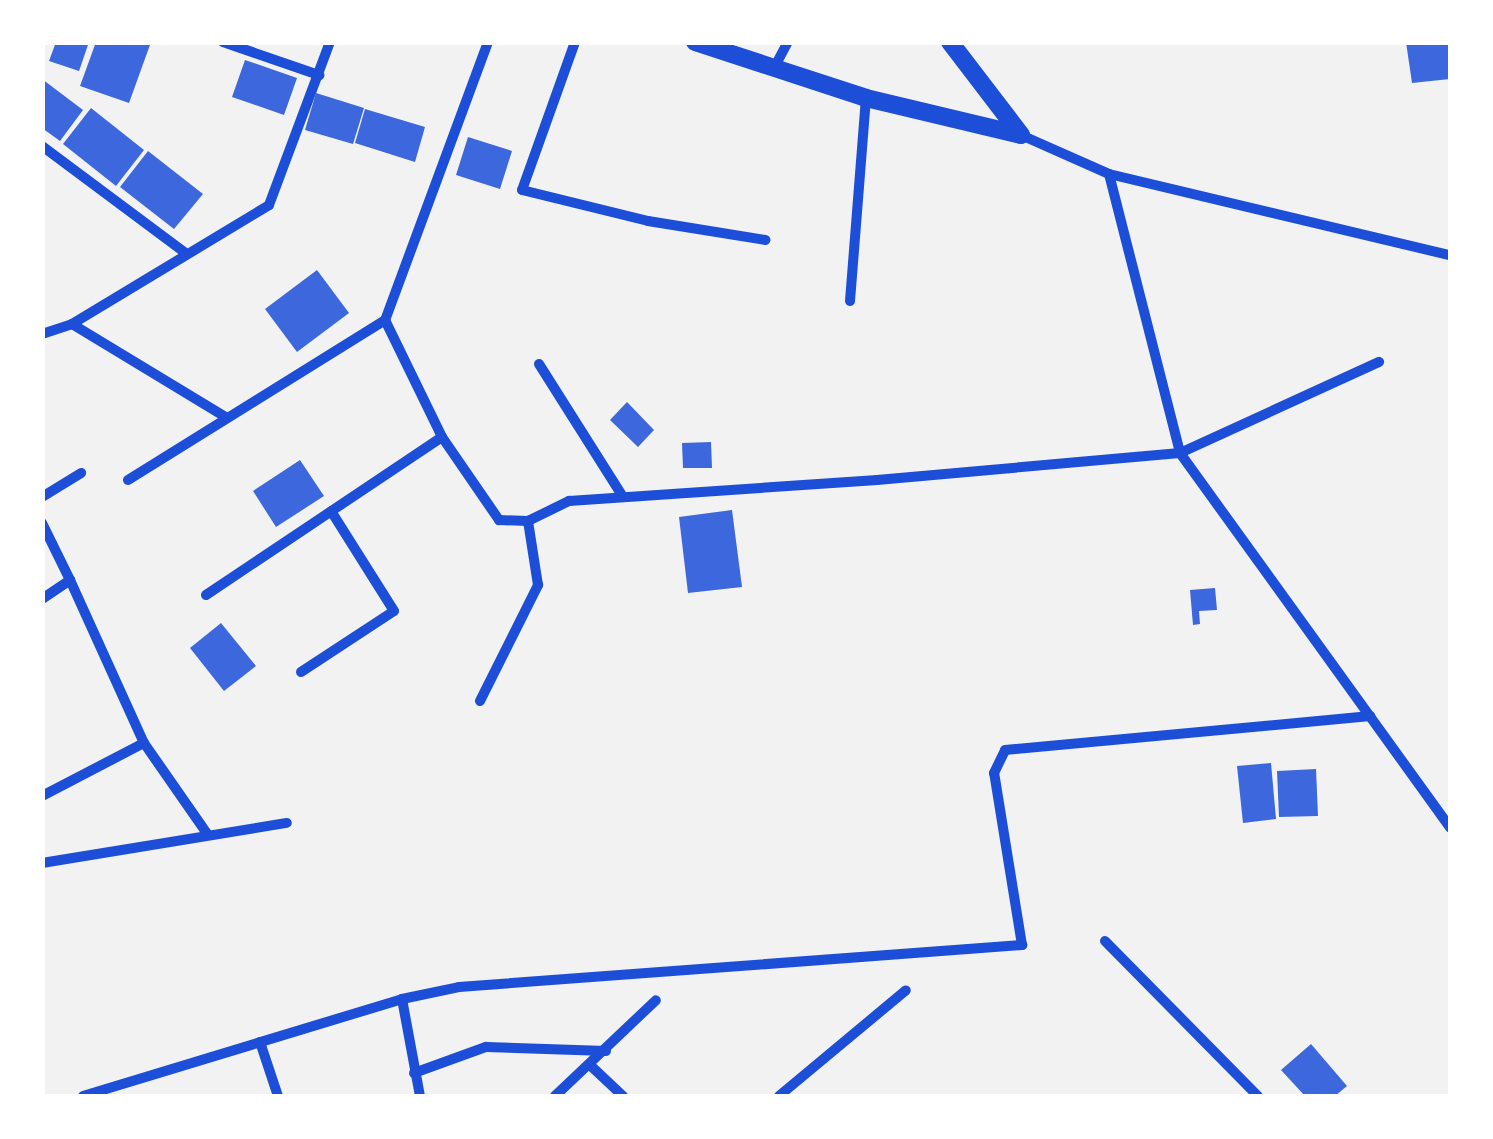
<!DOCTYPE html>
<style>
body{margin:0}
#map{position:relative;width:1493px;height:1139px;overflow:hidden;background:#f2f2f2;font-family:Barlow,sans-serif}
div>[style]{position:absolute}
.building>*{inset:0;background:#3d67dc}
.minor>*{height:10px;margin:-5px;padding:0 5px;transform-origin:5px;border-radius:5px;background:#1d4ed8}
.tertiary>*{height:18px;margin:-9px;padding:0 9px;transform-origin:9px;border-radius:9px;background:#1d4ed8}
span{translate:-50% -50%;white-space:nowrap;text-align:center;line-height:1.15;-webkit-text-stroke:9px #fff;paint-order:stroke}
.frame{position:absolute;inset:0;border:45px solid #fff;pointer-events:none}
</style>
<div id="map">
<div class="building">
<i style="clip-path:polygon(56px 42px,89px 42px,79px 71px,49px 61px)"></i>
<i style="clip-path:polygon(96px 42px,151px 42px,129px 103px,80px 86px)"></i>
<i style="clip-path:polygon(1406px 42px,1450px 42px,1450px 79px,1412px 83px)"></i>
<i style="clip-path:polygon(245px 60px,297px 78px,284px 115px,232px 97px)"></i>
<i style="clip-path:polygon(42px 79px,83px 110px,60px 141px,42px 128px)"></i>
<i style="clip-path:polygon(316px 93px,364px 108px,353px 144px,305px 130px)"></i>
<i style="clip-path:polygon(91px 108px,144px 150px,116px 186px,63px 144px)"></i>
<i style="clip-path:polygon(365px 109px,425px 127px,415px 162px,355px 143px)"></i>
<i style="clip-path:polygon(468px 137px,512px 151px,500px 189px,456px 175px)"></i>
<i style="clip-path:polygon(148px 151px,203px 194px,174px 229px,120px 187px)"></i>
<i style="clip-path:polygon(317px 270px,349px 313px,297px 352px,265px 309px)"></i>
<i style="clip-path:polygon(627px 402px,654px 430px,638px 447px,610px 420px)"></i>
<i style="clip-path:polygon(711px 442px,712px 468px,683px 468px,682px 443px)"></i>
<i style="clip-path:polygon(300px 460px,324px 496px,276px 527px,253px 491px)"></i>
<i style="clip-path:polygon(732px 510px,742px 587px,688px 593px,679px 517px)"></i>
<i style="clip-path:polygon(1215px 588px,1217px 610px,1199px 611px,1200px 624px,1193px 625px,1190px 590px)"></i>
<i style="clip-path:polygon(221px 623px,256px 666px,224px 691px,190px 648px)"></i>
<i style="clip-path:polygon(1271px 763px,1276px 819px,1243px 823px,1237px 766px)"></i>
<i style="clip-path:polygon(1316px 769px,1318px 816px,1279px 817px,1277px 771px)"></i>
<i style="clip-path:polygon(1311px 1044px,1347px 1086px,1335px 1096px,1305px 1096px,1281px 1070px)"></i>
</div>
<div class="minor">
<i style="left:223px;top:42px;width:102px;rotate:19deg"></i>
<i style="left:488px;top:42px;width:296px;rotate:110.3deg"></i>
<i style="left:385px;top:320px;width:130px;rotate:64deg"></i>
<i style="left:442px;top:437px;width:101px;rotate:55.5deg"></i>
<i style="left:499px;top:520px;width:29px;rotate:2deg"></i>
<i style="left:528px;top:521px;width:46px;rotate:-26deg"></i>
<i style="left:569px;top:501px;width:309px;rotate:-3.9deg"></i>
<i style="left:877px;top:480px;width:304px;rotate:-5.1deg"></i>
<i style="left:1180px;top:453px;width:219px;rotate:-24.6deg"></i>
<i style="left:575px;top:42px;width:157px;rotate:109.7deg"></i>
<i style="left:522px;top:190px;width:130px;rotate:13.8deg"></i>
<i style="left:648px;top:221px;width:119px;rotate:9.2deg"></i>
<i style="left:774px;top:68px;width:30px;rotate:-62deg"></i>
<i style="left:1021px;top:135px;width:96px;rotate:23.9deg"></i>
<i style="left:1109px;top:174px;width:350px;rotate:13.4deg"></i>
<i style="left:42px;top:146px;width:181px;rotate:36.7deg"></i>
<i style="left:1109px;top:174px;width:288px;rotate:75.7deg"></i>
<i style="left:1180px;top:453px;width:462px;rotate:54.2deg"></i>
<i style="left:850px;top:301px;width:204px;rotate:-85.5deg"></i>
<i style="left:72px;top:324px;width:181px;rotate:31.2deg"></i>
<i style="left:42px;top:334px;width:32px;rotate:-18deg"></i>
<i style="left:72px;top:324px;width:230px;rotate:-31.1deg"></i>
<i style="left:269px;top:205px;width:174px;rotate:-69.5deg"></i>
<i style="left:539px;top:364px;width:157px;rotate:57.7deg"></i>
<i style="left:128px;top:480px;width:303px;rotate:-31.9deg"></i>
<i style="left:42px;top:497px;width:46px;rotate:-31.6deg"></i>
<i style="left:42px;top:523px;width:64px;rotate:63.8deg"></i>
<i style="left:206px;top:595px;width:284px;rotate:-33.8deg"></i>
<i style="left:42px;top:599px;width:34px;rotate:-34deg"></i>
<i style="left:70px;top:580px;width:179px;rotate:65.6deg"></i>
<i style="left:144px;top:743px;width:112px;rotate:55.2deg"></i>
<i style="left:301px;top:672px;width:111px;rotate:-33.3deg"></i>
<i style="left:394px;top:611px;width:118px;rotate:-122.2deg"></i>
<i style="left:480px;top:701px;width:130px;rotate:-63.4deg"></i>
<i style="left:538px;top:585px;width:65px;rotate:-98.9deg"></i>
<i style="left:42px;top:796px;width:115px;rotate:-27.5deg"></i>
<i style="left:42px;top:863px;width:248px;rotate:-9.3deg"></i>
<i style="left:1105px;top:941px;width:218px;rotate:45.4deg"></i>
<i style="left:402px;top:999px;width:99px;rotate:79.5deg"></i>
<i style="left:260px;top:1042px;width:57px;rotate:71.6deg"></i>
<i style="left:591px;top:1066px;width:44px;rotate:43.2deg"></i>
<i style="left:414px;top:1073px;width:77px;rotate:-19.9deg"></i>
<i style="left:486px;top:1047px;width:120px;rotate:1.9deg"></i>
<i style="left:83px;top:1096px;width:333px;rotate:-16.9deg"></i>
<i style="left:402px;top:999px;width:58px;rotate:-11.9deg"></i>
<i style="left:459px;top:987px;width:565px;rotate:-4.27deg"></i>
<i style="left:1022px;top:945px;width:174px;rotate:-99.2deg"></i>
<i style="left:994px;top:773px;width:25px;rotate:-64deg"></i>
<i style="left:1005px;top:750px;width:367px;rotate:-5.3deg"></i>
<i style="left:555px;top:1096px;width:139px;rotate:-43.5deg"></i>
<i style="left:779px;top:1096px;width:165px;rotate:-39.8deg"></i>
</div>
<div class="tertiary">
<i style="left:695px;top:42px;width:180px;rotate:18.1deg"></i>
<i style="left:866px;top:98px;width:159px;rotate:13.4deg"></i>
<i style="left:950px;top:42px;width:117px;rotate:52.6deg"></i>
</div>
<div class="frame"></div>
</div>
